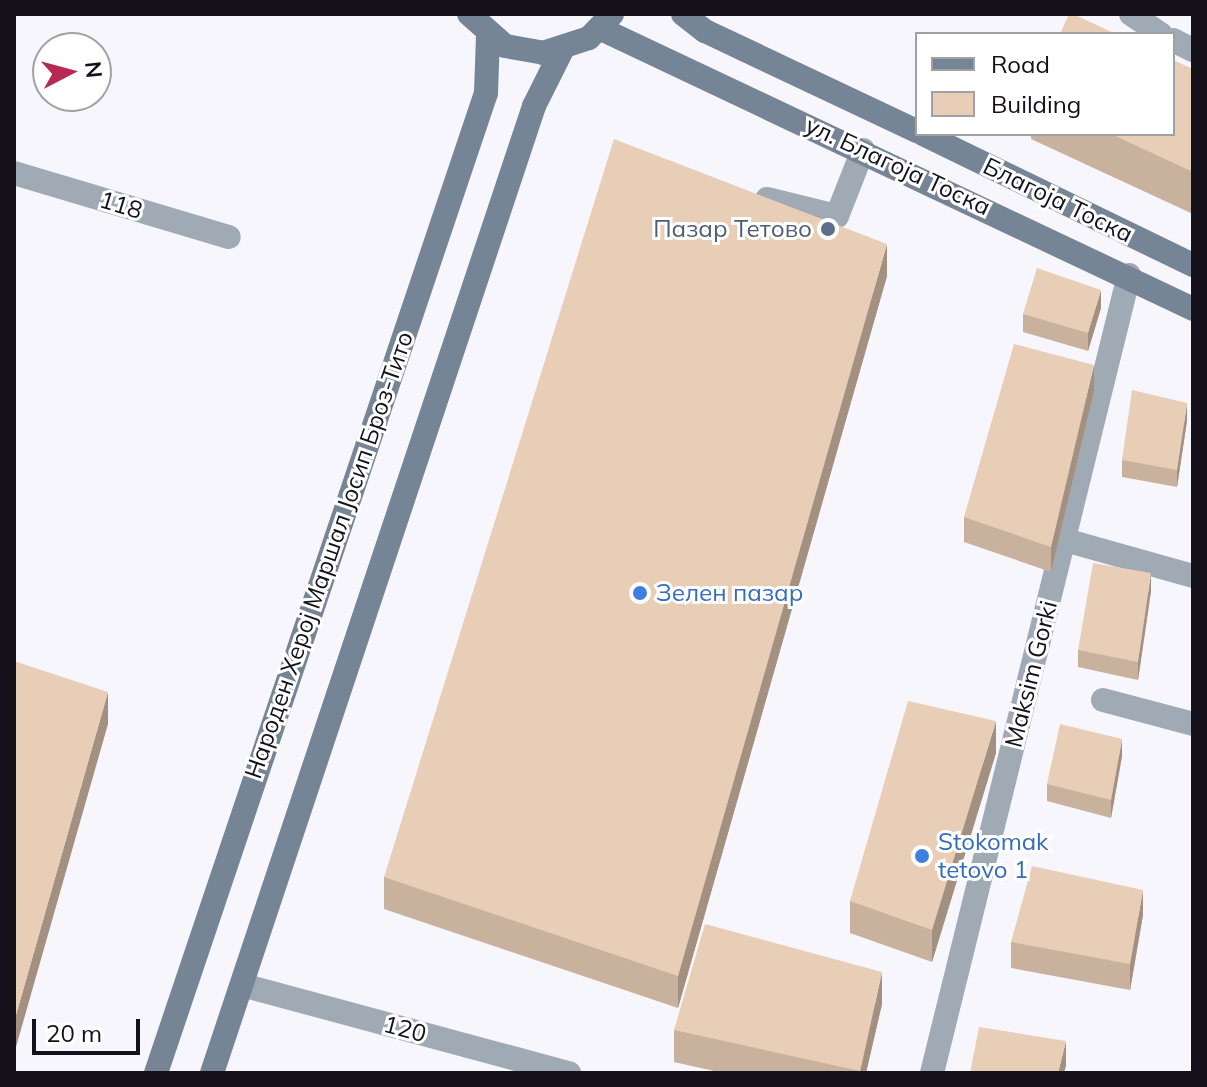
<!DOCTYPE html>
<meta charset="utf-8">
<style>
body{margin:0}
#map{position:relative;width:1207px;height:1087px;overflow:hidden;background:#f8f6fd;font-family:Mulish,sans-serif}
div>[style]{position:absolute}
.minor>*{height:24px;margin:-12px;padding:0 12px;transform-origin:12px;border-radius:12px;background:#a0aab5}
.secondary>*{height:24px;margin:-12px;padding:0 12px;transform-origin:12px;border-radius:12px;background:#768595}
.wall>*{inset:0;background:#c8b19d}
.shaded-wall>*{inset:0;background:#a39080}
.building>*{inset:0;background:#e9ceb7}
.dots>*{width:22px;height:22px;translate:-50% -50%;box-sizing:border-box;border:4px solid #fff;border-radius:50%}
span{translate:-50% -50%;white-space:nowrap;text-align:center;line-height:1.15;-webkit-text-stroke:6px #fff;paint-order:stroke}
.street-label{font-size:24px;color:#14111b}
.service-label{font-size:24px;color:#4e5e75}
.right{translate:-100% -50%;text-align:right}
.shop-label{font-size:24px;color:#366cbe}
.left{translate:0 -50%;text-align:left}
.frame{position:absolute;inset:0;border:16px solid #14111b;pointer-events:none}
.legend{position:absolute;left:915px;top:32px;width:260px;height:104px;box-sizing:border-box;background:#fff;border:2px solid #a1a0a4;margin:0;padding:10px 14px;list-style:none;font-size:24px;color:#14111b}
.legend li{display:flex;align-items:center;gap:16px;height:40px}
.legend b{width:40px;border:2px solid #a1a0a4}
.north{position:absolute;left:32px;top:32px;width:80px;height:80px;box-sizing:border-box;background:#fff;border:2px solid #a1a0a4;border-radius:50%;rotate:84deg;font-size:22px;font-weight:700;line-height:32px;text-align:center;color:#14111b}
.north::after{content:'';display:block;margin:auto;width:28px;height:36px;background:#b72855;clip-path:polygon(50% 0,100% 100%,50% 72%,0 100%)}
.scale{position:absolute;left:32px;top:1019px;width:108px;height:36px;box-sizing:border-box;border:4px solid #14111b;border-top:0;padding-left:10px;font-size:24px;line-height:28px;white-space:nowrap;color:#14111b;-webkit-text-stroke:6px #fff;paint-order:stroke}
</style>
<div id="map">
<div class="minor">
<i style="left:1131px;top:14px;width:36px;rotate:34deg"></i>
<i style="left:1173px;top:40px;width:22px;rotate:27deg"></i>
<i style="left:14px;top:173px;width:224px;rotate:16.6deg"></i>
<i style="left:767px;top:199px;width:72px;rotate:13.7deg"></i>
<i style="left:837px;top:216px;width:71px;rotate:-68.5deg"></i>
<i style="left:1065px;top:540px;width:133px;rotate:15.7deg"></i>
<i style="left:1103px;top:700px;width:93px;rotate:14.9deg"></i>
<i style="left:242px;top:985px;width:339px;rotate:15.1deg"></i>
<i style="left:932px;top:1073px;width:822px;rotate:-76.13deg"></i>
</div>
<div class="secondary">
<i style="left:469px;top:14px;width:48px;rotate:41.6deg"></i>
<i style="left:505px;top:46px;width:39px;rotate:10deg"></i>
<i style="left:543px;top:53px;width:48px;rotate:-18.1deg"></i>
<i style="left:589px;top:38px;width:33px;rotate:-46deg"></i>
<i style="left:683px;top:14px;width:28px;rotate:38deg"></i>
<i style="left:705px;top:31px;width:234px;rotate:25.3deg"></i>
<i style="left:601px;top:29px;width:655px;rotate:25.31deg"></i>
<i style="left:923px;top:134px;width:300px;rotate:25.9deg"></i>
<i style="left:156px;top:1073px;width:1034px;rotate:-71.39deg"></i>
<i style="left:486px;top:93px;width:57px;rotate:-88deg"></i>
<i style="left:212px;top:1073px;width:1019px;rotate:-71.58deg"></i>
<i style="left:534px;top:106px;width:63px;rotate:-63.4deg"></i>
</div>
<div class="wall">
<i style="clip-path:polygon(1193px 69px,1193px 214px,1031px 139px,1031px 134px,1173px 134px)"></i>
<i style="clip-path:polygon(887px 276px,678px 1008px,384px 909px,384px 877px)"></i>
<i style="clip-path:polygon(1101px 308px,1088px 351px,1023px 332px,1023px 314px)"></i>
<i style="clip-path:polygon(1094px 391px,1051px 572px,964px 542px,964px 517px)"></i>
<i style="clip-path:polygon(1187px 421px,1177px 487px,1122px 477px,1122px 460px)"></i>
<i style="clip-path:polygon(1151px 591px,1138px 680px,1078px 667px,1078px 650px)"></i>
<i style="clip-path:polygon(996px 753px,932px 962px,850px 933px,850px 901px)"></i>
<i style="clip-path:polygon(1122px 756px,1111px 818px,1047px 801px,1047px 784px)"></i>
<i style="clip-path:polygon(1143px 915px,1130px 990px,1011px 968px,1011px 942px)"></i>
<i style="clip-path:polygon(882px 1004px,866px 1073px,723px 1073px,674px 1062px,674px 1030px)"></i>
</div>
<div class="shaded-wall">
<i style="clip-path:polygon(887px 244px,887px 276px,678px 1008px,678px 976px)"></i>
<i style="clip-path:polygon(1101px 290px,1101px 308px,1088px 351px,1088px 333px)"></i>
<i style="clip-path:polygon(1094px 365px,1094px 391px,1051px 572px,1051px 547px)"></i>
<i style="clip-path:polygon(1187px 403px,1187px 421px,1177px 487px,1177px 470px)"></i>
<i style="clip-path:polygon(1151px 573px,1151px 591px,1138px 680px,1138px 662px)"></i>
<i style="clip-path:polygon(108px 692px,108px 724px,14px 1054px,14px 1022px)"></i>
<i style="clip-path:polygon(996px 721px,996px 753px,932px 962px,932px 930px)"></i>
<i style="clip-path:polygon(1122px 739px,1122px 756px,1111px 818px,1111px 800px)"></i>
<i style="clip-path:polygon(1143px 890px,1143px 915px,1130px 990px,1130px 964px)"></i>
<i style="clip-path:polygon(882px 972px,882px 1004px,866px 1073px,860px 1073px)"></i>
<i style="clip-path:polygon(1066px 1041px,1066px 1066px,1064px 1073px,1058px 1073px)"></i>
</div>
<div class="building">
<i style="clip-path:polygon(1069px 14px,1073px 14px,1116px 34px,1060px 34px)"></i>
<i style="clip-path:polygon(1173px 60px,1193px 69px,1193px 172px,1111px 134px,1173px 134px)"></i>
<i style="clip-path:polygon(614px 139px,887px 244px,678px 976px,384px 877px)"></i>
<i style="clip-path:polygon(1037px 268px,1101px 290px,1088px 333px,1023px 314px)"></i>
<i style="clip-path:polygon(1014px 344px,1094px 365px,1051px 547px,964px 517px)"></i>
<i style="clip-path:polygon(1132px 390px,1187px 403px,1177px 470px,1122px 460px)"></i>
<i style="clip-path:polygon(1093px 563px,1151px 573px,1138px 662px,1078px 650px)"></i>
<i style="clip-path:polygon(14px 661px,108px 692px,14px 1022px)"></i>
<i style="clip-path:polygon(908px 701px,996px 721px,932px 930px,850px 901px)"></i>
<i style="clip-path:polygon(1060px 724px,1122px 739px,1111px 800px,1047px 784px)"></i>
<i style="clip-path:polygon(1032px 866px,1143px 890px,1130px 964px,1011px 942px)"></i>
<i style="clip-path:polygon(705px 924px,882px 972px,860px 1071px,674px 1030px)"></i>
<i style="clip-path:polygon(979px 1027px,1066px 1041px,1058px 1073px,970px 1073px)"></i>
</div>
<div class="dots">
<i style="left:828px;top:229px;background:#5c6f8a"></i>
<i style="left:640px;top:593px;background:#3f7fe0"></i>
<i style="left:922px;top:856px;background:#3f7fe0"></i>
</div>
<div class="street-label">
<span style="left:898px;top:166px;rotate:25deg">ул. Благоја Тоска</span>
<span style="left:1058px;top:200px;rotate:26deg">Благоја Тоска</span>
<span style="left:121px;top:205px;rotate:17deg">118</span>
<span style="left:329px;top:555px;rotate:-71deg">Народен Херој Маршал Јосип Броз-Тито</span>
<span style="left:1031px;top:674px;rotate:-76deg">Maksim Gorki</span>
<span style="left:405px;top:1029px;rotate:15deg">120</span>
</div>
<div class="service-label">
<span class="right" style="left:812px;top:229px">Пазар Тетово</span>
</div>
<div class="shop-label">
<span class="left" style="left:656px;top:593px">Зелен пазар</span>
<span class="left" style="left:938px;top:856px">Stokomak<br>tetovo 1</span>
</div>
<div class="frame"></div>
<ul class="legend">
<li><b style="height:10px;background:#768595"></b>Road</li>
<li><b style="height:22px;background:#e9ceb7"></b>Building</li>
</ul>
<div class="north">N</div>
<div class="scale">20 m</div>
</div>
